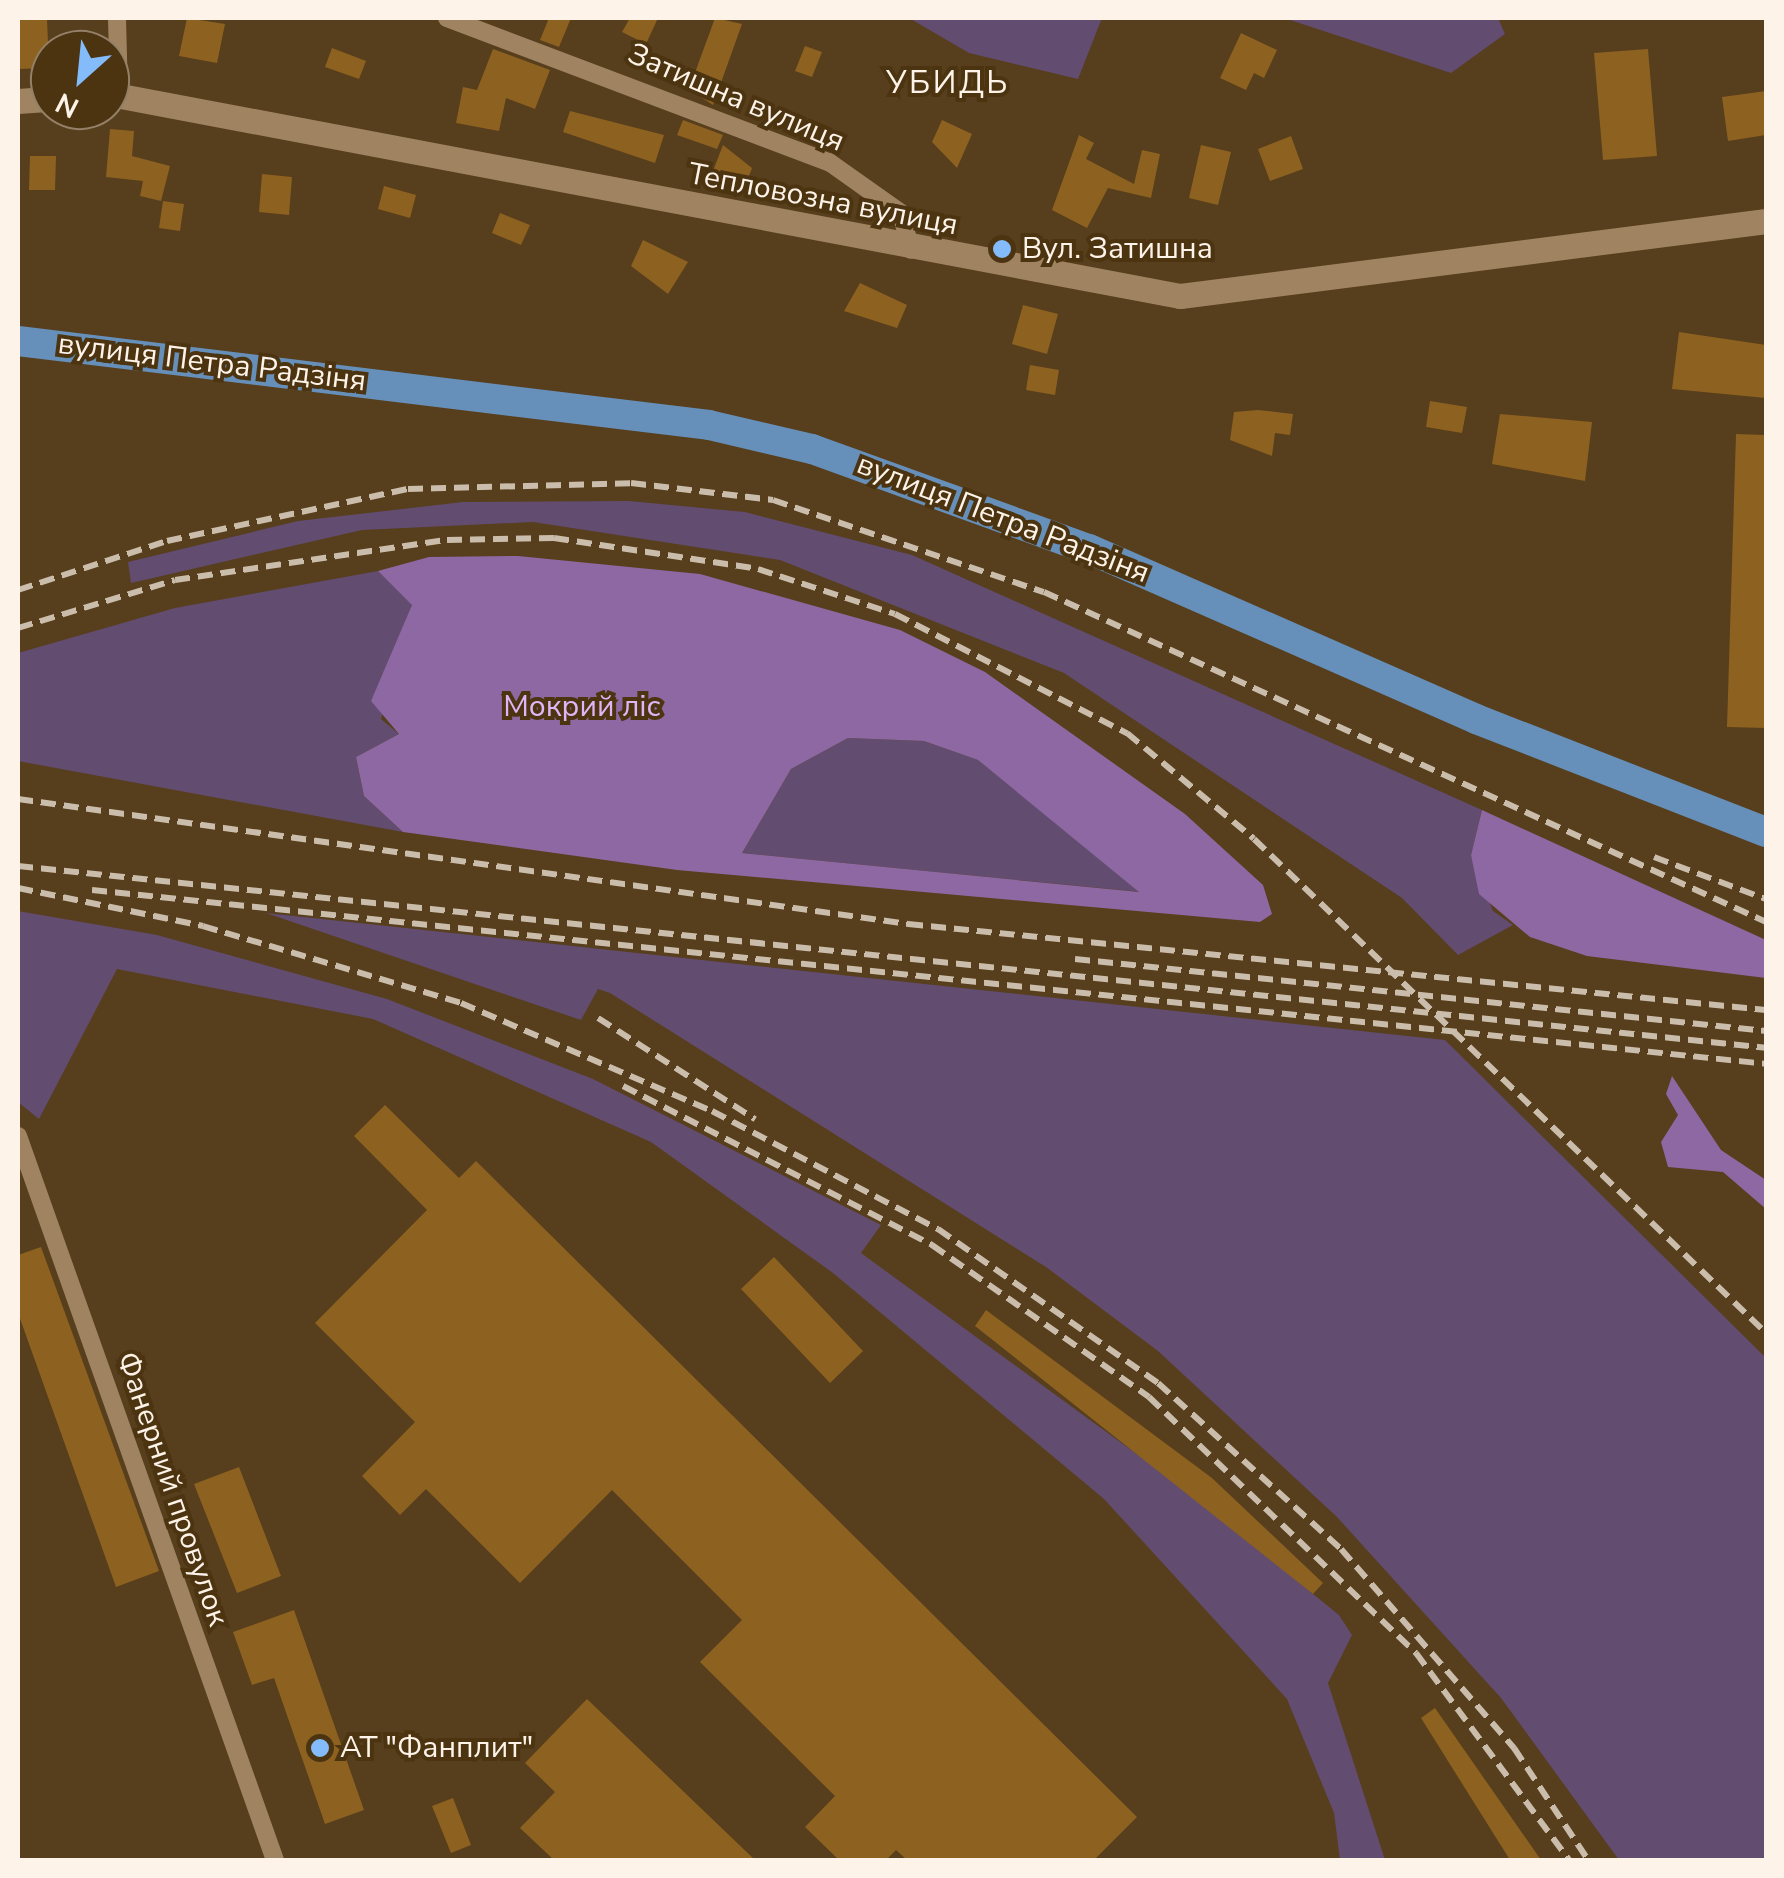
<!DOCTYPE html>
<meta charset="utf-8">
<style>
body{margin:0}
#map{position:relative;width:1784px;height:1878px;overflow:hidden;background:#573e1c;font-family:"Nunito Sans",sans-serif}
div>[style]{position:absolute}
.green>*{inset:0;background:#624c70}
.forest>*{inset:0;background:#8d68a2}
.building>*{inset:0;background:#8d6120}
.street>*{height:18px;margin:-9px;padding:0 9px;transform-origin:9px;border-radius:9px;background:#a08461}
.secondary>*{height:25px;margin:-12.5px;padding:0 12.5px;transform-origin:12.5px;border-radius:12.5px;background:#a08461}
.primary>*{height:30px;margin:-15px;padding:0 15px;transform-origin:15px;border-radius:15px;background:#6690ba}
.rail>*{height:6px;margin-top:-3px;transform-origin:0;background:repeating-linear-gradient(90deg,#cbbdab 0 15px,transparent 0 23px)}
.dots>*{width:28px;height:28px;translate:-50% -50%;box-sizing:border-box;border:5px solid #4c3411;border-radius:50%}
span{translate:-50% -50%;white-space:nowrap;text-align:center;line-height:1.15;-webkit-text-stroke:8px #4c3411;paint-order:stroke}
.street-label{font-size:30px;color:#fdf3e8}
.poi-label{font-size:30px;color:#fdf3e8}
.left{translate:0 -50%;text-align:left}
.park-label{font-size:30px;color:#dfb5f8}
.neighbourhood-label{font-size:32px;color:#fdf3e8;letter-spacing:2.5px}
.frame{position:absolute;inset:0;border:20px solid #fdf3e8;pointer-events:none}
.north{position:absolute;left:30px;top:30px;width:100px;height:100px;box-sizing:border-box;background:#4c3411;border:2px solid #938067;border-radius:50%;rotate:207deg;font-size:28px;font-weight:700;line-height:40px;text-align:center;color:#fdf3e8}
.north::after{content:'';display:block;margin:auto;width:35px;height:45px;background:#84bcfb;clip-path:polygon(50% 0,100% 100%,50% 72%,0 100%)}
</style>
<div id="map">
<div class="green">
<i style="clip-path:polygon(909px 18px,1102px 18px,1078px 79px,969px 53px)"></i>
<i style="clip-path:polygon(1284px 18px,1498px 18px,1505px 34px,1451px 73px)"></i>
<i style="clip-path:polygon(629px 501px,745px 512px,912px 555px,1482px 810px,1471px 855px,1493px 911px,1513px 925px,1458px 955px,1402px 898px,1064px 673px,780px 560px,533px 522px,362px 530px,131px 583px,128px 562px,298px 521px,463px 502px)"></i>
<i style="clip-path:polygon(378px 571px,412px 604px,381px 719px,399px 734px,356px 757px,364px 796px,403px 832px,18px 761px,18px 653px,175px 608px)"></i>
<i style="clip-path:polygon(848px 738px,924px 741px,978px 760px,1141px 892px,742px 853px,791px 769px)"></i>
<i style="clip-path:polygon(18px 911px,157px 935px,387px 999px,593px 1079px,881px 1225px,861px 1253px,1175px 1482px,1339px 1615px,1352px 1635px,1328px 1683px,1385px 1860px,1340px 1860px,1334px 1813px,1287px 1699px,1104px 1499px,833px 1273px,651px 1142px,373px 1019px,117px 969px,39px 1119px,18px 1102px)"></i>
<i style="clip-path:polygon(266px 913px,1445px 1040px,1766px 1358px,1766px 1860px,1619px 1860px,1501px 1698px,1337px 1517px,1158px 1351px,1046px 1267px,610px 993px,598px 989px,581px 1020px)"></i>
</div>
<div class="forest">
<i style="clip-path:polygon(evenodd,518px 556px,700px 574px,900px 630px,985px 672px,1185px 814px,1263px 885px,1272px 914px,1260px 922px,677px 870px,403px 832px,364px 796px,356px 757px,399px 734px,371px 701px,412px 605px,378px 571px,429px 557px,518px 556px,848px 738px,924px 741px,978px 760px,1139px 892px,742px 853px,791px 769px,848px 738px)"></i>
<i style="clip-path:polygon(1482px 810px,1766px 940px,1766px 978px,1587px 956px,1530px 937px,1479px 894px,1471px 855px)"></i>
<i style="clip-path:polygon(1672px 1076px,1721px 1150px,1766px 1180px,1766px 1209px,1723px 1172px,1668px 1167px,1661px 1142px,1678px 1115px,1666px 1094px)"></i>
</div>
<div class="building">
<i style="clip-path:polygon(18px 18px,47px 18px,49px 68px,18px 69px)"></i>
<i style="clip-path:polygon(187px 18px,225px 24px,217px 63px,179px 56px)"></i>
<i style="clip-path:polygon(549px 18px,571px 18px,559px 47px,540px 40px)"></i>
<i style="clip-path:polygon(630px 18px,658px 18px,646px 44px,622px 32px)"></i>
<i style="clip-path:polygon(715px 18px,742px 24px,713px 105px,689px 89px)"></i>
<i style="clip-path:polygon(1241px 33px,1277px 50px,1264px 78px,1254px 73px,1246px 90px,1220px 78px)"></i>
<i style="clip-path:polygon(805px 46px,822px 52px,812px 77px,795px 71px)"></i>
<i style="clip-path:polygon(332px 48px,366px 61px,359px 79px,325px 67px)"></i>
<i style="clip-path:polygon(493px 49px,550px 70px,535px 109px,506px 98px,499px 131px,456px 123px,463px 87px,477px 90px)"></i>
<i style="clip-path:polygon(1648px 49px,1657px 156px,1603px 160px,1594px 53px)"></i>
<i style="clip-path:polygon(1766px 91px,1766px 135px,1728px 141px,1722px 97px)"></i>
<i style="clip-path:polygon(570px 111px,664px 135px,655px 163px,563px 132px)"></i>
<i style="clip-path:polygon(683px 120px,723px 135px,717px 149px,677px 135px)"></i>
<i style="clip-path:polygon(942px 120px,972px 134px,957px 168px,932px 142px)"></i>
<i style="clip-path:polygon(110px 129px,134px 131px,132px 156px,170px 166px,161px 201px,140px 196px,143px 181px,106px 177px)"></i>
<i style="clip-path:polygon(1079px 135px,1094px 143px,1086px 159px,1134px 184px,1142px 150px,1160px 154px,1151px 198px,1108px 188px,1087px 228px,1052px 210px)"></i>
<i style="clip-path:polygon(1291px 136px,1303px 169px,1270px 181px,1258px 149px)"></i>
<i style="clip-path:polygon(723px 145px,752px 168px,744px 189px,711px 176px)"></i>
<i style="clip-path:polygon(1201px 145px,1231px 152px,1218px 205px,1189px 198px)"></i>
<i style="clip-path:polygon(30px 156px,56px 156px,55px 190px,29px 190px)"></i>
<i style="clip-path:polygon(262px 174px,292px 177px,289px 215px,259px 212px)"></i>
<i style="clip-path:polygon(384px 186px,416px 195px,410px 218px,378px 209px)"></i>
<i style="clip-path:polygon(163px 201px,184px 204px,180px 231px,159px 228px)"></i>
<i style="clip-path:polygon(500px 213px,530px 225px,521px 245px,492px 233px)"></i>
<i style="clip-path:polygon(643px 240px,688px 262px,668px 294px,631px 266px)"></i>
<i style="clip-path:polygon(860px 283px,907px 305px,897px 328px,844px 311px)"></i>
<i style="clip-path:polygon(1023px 305px,1058px 314px,1047px 354px,1012px 344px)"></i>
<i style="clip-path:polygon(1679px 332px,1766px 345px,1766px 398px,1672px 389px)"></i>
<i style="clip-path:polygon(1030px 365px,1059px 370px,1055px 395px,1026px 390px)"></i>
<i style="clip-path:polygon(1430px 401px,1467px 407px,1462px 433px,1426px 427px)"></i>
<i style="clip-path:polygon(1258px 410px,1293px 414px,1290px 435px,1275px 433px,1272px 456px,1230px 440px,1234px 412px)"></i>
<i style="clip-path:polygon(1500px 414px,1592px 422px,1585px 481px,1492px 464px)"></i>
<i style="clip-path:polygon(1736px 434px,1766px 435px,1766px 728px,1727px 727px)"></i>
<i style="clip-path:polygon(385px 1105px,459px 1178px,476px 1161px,1137px 1817px,1094px 1860px,907px 1860px,896px 1850px,886px 1860px,839px 1860px,805px 1827px,835px 1796px,700px 1662px,742px 1620px,612px 1490px,520px 1583px,426px 1489px,400px 1515px,362px 1476px,415px 1422px,315px 1323px,427px 1210px,354px 1136px)"></i>
<i style="clip-path:polygon(41px 1247px,159px 1571px,116px 1587px,18px 1313px,18px 1255px)"></i>
<i style="clip-path:polygon(774px 1257px,863px 1351px,830px 1383px,741px 1289px)"></i>
<i style="clip-path:polygon(986px 1310px,1212px 1478px,1323px 1583px,1313px 1594px,975px 1326px)"></i>
<i style="clip-path:polygon(239px 1467px,281px 1576px,237px 1593px,194px 1484px)"></i>
<i style="clip-path:polygon(294px 1610px,364px 1810px,325px 1824px,274px 1678px,252px 1685px,233px 1632px)"></i>
<i style="clip-path:polygon(587px 1699px,755px 1860px,554px 1860px,520px 1828px,555px 1792px,525px 1763px)"></i>
<i style="clip-path:polygon(1435px 1708px,1541px 1860px,1510px 1860px,1421px 1718px)"></i>
<i style="clip-path:polygon(453px 1798px,471px 1845px,451px 1853px,432px 1806px)"></i>
</div>
<div class="street">
<i style="left:117px;top:18px;width:75px;rotate:88.5deg"></i>
<i style="left:447px;top:18px;width:408px;rotate:20.7deg"></i>
<i style="left:829px;top:162px;width:88px;rotate:35.3deg"></i>
<i style="left:901px;top:213px;width:38px;rotate:75deg"></i>
<i style="left:18px;top:1136px;width:768px;rotate:70.46deg"></i>
</div>
<div class="secondary">
<i style="left:110px;top:94px;width:1089px;rotate:10.69deg"></i>
<i style="left:1180px;top:296px;width:591px;rotate:-7.29deg"></i>
<i style="left:18px;top:101px;width:32px;rotate:-4deg"></i>
</div>
<div class="primary">
<i style="left:18px;top:341px;width:696px;rotate:6.93deg"></i>
<i style="left:709px;top:425px;width:106px;rotate:13.1deg"></i>
<i style="left:812px;top:449px;width:294px;rotate:19.9deg"></i>
<i style="left:1089px;top:549px;width:423px;rotate:23.7deg"></i>
<i style="left:1476px;top:719px;width:311px;rotate:21.3deg"></i>
</div>
<div class="rail">
<i style="left:18px;top:590px;width:157px;rotate:-18.2deg"></i>
<i style="left:167px;top:541px;width:247px;rotate:-12.2deg"></i>
<i style="left:408px;top:489px;width:223px;rotate:-1.5deg"></i>
<i style="left:631px;top:483px;width:143px;rotate:6.8deg"></i>
<i style="left:773px;top:500px;width:286px;rotate:18.8deg"></i>
<i style="left:1044px;top:592px;width:794px;rotate:24.56deg"></i>
<i style="left:18px;top:628px;width:164px;rotate:-17deg"></i>
<i style="left:175px;top:580px;width:275px;rotate:-8.4deg"></i>
<i style="left:447px;top:540px;width:107px;rotate:-1.1deg"></i>
<i style="left:554px;top:538px;width:206px;rotate:8.6deg"></i>
<i style="left:758px;top:569px;width:144px;rotate:18.2deg"></i>
<i style="left:895px;top:614px;width:261px;rotate:27.2deg"></i>
<i style="left:1127px;top:733px;width:165px;rotate:39.8deg"></i>
<i style="left:1254px;top:839px;width:711px;rotate:43.97deg"></i>
<i style="left:18px;top:799px;width:899px;rotate:7.99deg"></i>
<i style="left:908px;top:924px;width:862px;rotate:5.72deg"></i>
<i style="left:1654px;top:857px;width:120px;rotate:20.6deg"></i>
<i style="left:18px;top:866px;width:1757px;rotate:5.94deg"></i>
<i style="left:18px;top:888px;width:189px;rotate:11.6deg"></i>
<i style="left:203px;top:926px;width:269px;rotate:16.6deg"></i>
<i style="left:461px;top:1003px;width:273px;rotate:23.3deg"></i>
<i style="left:712px;top:1111px;width:255px;rotate:27.6deg"></i>
<i style="left:938px;top:1229px;width:269px;rotate:35deg"></i>
<i style="left:1158px;top:1383px;width:247px;rotate:42.2deg"></i>
<i style="left:1341px;top:1549px;width:264px;rotate:49deg"></i>
<i style="left:1514px;top:1748px;width:134px;rotate:56.5deg"></i>
<i style="left:92px;top:890px;width:1683px;rotate:5.93deg"></i>
<i style="left:1075px;top:959px;width:695px;rotate:5.95deg"></i>
<i style="left:598px;top:1018px;width:187px;rotate:32.8deg"></i>
<i style="left:623px;top:1086px;width:348px;rotate:27.2deg"></i>
<i style="left:932px;top:1245px;width:265px;rotate:35deg"></i>
<i style="left:1149px;top:1397px;width:370px;rotate:43.8deg"></i>
<i style="left:1416px;top:1653px;width:257px;rotate:53.5deg"></i>
</div>
<div class="dots">
<i style="left:1002px;top:249px;background:#84bcfb"></i>
<i style="left:320px;top:1748px;background:#84bcfb"></i>
</div>
<div class="street-label">
<span style="left:736px;top:98px;rotate:23deg">Затишна вулиця</span>
<span style="left:823px;top:200px;rotate:11deg">Тепловозна вулиця</span>
<span style="left:212px;top:363px;rotate:7deg">вулиця Петра Радзіня</span>
<span style="left:1003px;top:519px;rotate:21deg">вулиця Петра Радзіня</span>
<span style="left:172px;top:1489px;rotate:71deg">Фанерний провулок</span>
</div>
<div class="poi-label">
<span class="left" style="left:1022px;top:249px">Вул. Затишна</span>
<span class="left" style="left:340px;top:1748px">АТ "Фанплит"</span>
</div>
<div class="park-label">
<span style="left:582px;top:707px">Мокрий ліс</span>
</div>
<div class="neighbourhood-label">
<span style="left:948px;top:83px">УБИДЬ</span>
</div>
<div class="frame"></div>
<div class="north">N</div>
</div>
